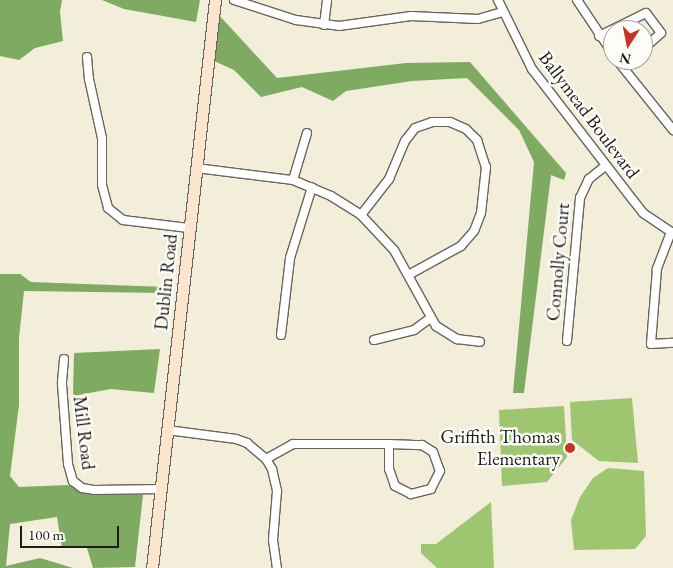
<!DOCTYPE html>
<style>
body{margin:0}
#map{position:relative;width:673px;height:568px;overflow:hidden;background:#f2eed9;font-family:"EB Garamond",serif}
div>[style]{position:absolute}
.green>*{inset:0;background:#9ec570}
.forest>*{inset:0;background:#7eaa62}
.roads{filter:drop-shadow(1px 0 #67665e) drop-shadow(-1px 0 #67665e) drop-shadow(0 1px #67665e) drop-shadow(0 -1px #67665e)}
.street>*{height:8px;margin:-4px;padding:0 4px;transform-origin:4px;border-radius:4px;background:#fff}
.secondary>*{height:11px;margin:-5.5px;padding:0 5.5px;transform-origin:5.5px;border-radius:5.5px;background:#fbe5cf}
.dots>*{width:14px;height:14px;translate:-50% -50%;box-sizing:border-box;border:2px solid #fdfcf7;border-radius:50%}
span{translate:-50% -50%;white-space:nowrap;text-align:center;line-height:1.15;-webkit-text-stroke:5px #fdfcf7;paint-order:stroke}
.street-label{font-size:19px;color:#1c1c1c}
.poi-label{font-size:19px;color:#1c1c1c}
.right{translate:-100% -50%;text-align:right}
.north{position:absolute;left:603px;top:20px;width:50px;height:50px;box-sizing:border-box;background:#fdfcf7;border:1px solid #a3a29f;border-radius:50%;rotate:191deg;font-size:14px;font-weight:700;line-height:20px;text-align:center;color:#1c1c1c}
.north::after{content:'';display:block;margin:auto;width:18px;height:22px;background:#c8321e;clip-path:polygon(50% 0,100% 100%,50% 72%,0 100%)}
.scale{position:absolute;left:20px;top:526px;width:99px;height:22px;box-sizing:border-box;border:2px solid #1c1c1c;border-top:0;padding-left:6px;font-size:15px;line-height:18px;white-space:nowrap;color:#1c1c1c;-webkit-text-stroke:4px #fdfcf7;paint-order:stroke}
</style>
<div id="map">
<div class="green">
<i style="clip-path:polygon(632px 398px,638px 463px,599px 461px,572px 440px,570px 402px)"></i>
<i style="clip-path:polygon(564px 406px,567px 457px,547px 482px,502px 486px,499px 410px)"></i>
<i style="clip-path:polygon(608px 468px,644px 471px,646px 536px,635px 549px,574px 550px,571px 520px,580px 497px,593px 478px)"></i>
<i style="clip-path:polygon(491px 502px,494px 568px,437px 568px,421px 553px,421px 544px,436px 544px)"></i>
</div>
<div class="forest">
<i style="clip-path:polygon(0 0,62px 0,60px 12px,63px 41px,35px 48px,19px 60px,0 56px)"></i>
<i style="clip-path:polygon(102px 0,200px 0,196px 22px,124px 9px)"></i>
<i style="clip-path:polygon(218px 14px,277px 78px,406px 63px,470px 62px,566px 173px,564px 180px,551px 175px,524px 393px,513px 393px,534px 162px,519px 130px,467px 78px,412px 81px,346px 91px,333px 101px,302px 87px,261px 97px,234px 70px,212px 60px)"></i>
<i style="clip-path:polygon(0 274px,20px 274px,31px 282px,166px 287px,165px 293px,24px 291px,19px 338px,19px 405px,10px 476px,19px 487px,67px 485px,93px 495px,143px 495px,135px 567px,93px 568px,87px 548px,62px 548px,57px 517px,10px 524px,6px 566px,40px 558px,73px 568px,0 568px)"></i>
<i style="clip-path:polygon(160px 349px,154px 393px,111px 389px,73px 396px,74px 353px)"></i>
</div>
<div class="roads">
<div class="street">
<i style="left:234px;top:0;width:65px;rotate:17.9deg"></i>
<i style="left:296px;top:20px;width:43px;rotate:7.9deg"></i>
<i style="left:339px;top:26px;width:73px;rotate:-7.9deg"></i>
<i style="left:411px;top:16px;width:67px;rotate:2.6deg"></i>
<i style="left:478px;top:19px;width:25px;rotate:-16deg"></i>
<i style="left:498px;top:0;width:77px;rotate:63.8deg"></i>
<i style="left:532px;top:69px;width:165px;rotate:52.4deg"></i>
<i style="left:633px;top:200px;width:16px;rotate:52deg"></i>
<i style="left:643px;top:213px;width:36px;rotate:34deg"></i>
<i style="left:577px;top:0;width:65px;rotate:56.3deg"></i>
<i style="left:324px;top:25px;width:25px;rotate:-83deg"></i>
<i style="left:599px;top:36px;width:52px;rotate:-26.1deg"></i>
<i style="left:646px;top:13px;width:25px;rotate:53deg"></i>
<i style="left:661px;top:33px;width:24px;rotate:138deg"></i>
<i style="left:87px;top:57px;width:22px;rotate:85deg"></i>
<i style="left:89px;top:79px;width:60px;rotate:77.6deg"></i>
<i style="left:102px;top:138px;width:47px;rotate:90deg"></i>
<i style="left:102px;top:185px;width:24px;rotate:75deg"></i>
<i style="left:108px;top:208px;width:19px;rotate:39deg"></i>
<i style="left:123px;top:220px;width:66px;rotate:6.9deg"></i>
<i style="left:617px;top:60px;width:90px;rotate:51.3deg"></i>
<i style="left:196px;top:168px;width:98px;rotate:7.1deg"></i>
<i style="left:293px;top:180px;width:41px;rotate:22.8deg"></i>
<i style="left:331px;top:196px;width:36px;rotate:32deg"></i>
<i style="left:361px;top:215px;width:48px;rotate:46.7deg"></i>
<i style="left:394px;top:250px;width:87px;rotate:61.1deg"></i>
<i style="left:436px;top:326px;width:25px;rotate:32deg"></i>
<i style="left:457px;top:339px;width:23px;rotate:7deg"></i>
<i style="left:293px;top:180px;width:49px;rotate:-73.4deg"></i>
<i style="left:361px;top:215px;width:46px;rotate:-52.1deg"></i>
<i style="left:389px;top:179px;width:41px;rotate:-67.2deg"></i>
<i style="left:405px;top:141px;width:16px;rotate:-52deg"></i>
<i style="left:415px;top:128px;width:18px;rotate:-19deg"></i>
<i style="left:432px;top:122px;width:18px"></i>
<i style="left:450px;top:122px;width:17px;rotate:24deg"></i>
<i style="left:466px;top:129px;width:16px;rotate:45deg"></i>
<i style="left:477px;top:140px;width:28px;rotate:72deg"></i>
<i style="left:486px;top:167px;width:46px;rotate:96.2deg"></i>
<i style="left:481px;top:213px;width:19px;rotate:111deg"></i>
<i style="left:474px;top:231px;width:20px;rotate:131deg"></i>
<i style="left:461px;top:246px;width:58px;rotate:151.2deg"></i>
<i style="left:671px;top:232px;width:40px;rotate:111deg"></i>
<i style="left:657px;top:269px;width:75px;rotate:94.6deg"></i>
<i style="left:651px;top:344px;width:22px;rotate:-3deg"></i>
<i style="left:281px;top:335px;width:78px;rotate:-83.3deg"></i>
<i style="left:290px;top:258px;width:74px;rotate:-72.8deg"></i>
<i style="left:374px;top:340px;width:41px;rotate:-14deg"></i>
<i style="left:414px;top:330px;width:19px;rotate:-36deg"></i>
<i style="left:567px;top:341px;width:144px;rotate:-84.8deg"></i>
<i style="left:580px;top:198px;width:21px;rotate:-65deg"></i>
<i style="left:589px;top:179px;width:21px;rotate:-39deg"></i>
<i style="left:64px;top:359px;width:25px;rotate:95deg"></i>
<i style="left:62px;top:384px;width:80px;rotate:85.7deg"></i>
<i style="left:68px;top:464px;width:18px;rotate:74deg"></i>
<i style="left:73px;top:481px;width:11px;rotate:38deg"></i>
<i style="left:82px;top:488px;width:12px;rotate:9deg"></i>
<i style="left:94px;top:490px;width:67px;rotate:-0.9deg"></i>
<i style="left:167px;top:430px;width:70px;rotate:7.4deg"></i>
<i style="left:236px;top:439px;width:12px;rotate:20deg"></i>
<i style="left:247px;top:443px;width:25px;rotate:40deg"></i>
<i style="left:266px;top:459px;width:12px;rotate:59deg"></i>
<i style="left:272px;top:469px;width:23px;rotate:77deg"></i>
<i style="left:277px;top:491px;width:49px;rotate:94.7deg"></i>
<i style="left:273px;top:540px;width:28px;rotate:82deg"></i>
<i style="left:389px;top:444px;width:33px;rotate:2deg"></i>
<i style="left:422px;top:445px;width:13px;rotate:32deg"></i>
<i style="left:433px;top:452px;width:20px;rotate:70deg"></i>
<i style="left:440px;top:471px;width:20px;rotate:117deg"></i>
<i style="left:431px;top:489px;width:21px;rotate:166deg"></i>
<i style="left:411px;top:494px;width:18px;rotate:-153deg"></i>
<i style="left:395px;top:486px;width:18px;rotate:-109deg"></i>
<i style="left:389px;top:469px;width:25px;rotate:-90deg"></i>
<i style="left:266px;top:459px;width:31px;rotate:-29deg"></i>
<i style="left:293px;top:444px;width:96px"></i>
</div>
<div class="secondary">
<i style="left:152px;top:568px;width:571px;rotate:-83.67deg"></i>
</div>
</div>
<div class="dots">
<i style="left:570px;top:448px;background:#c8321e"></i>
</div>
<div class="street-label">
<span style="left:589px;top:115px;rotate:53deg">Ballymead Boulevard</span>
<span style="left:558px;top:262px;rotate:-85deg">Connolly Court</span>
<span style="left:166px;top:282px;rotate:-84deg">Dublin Road</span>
<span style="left:84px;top:433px;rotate:83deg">Mill Road</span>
</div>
<div class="poi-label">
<span class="right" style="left:560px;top:448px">Griffith Thomas<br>Elementary</span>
</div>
<div class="north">N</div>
<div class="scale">100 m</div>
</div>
